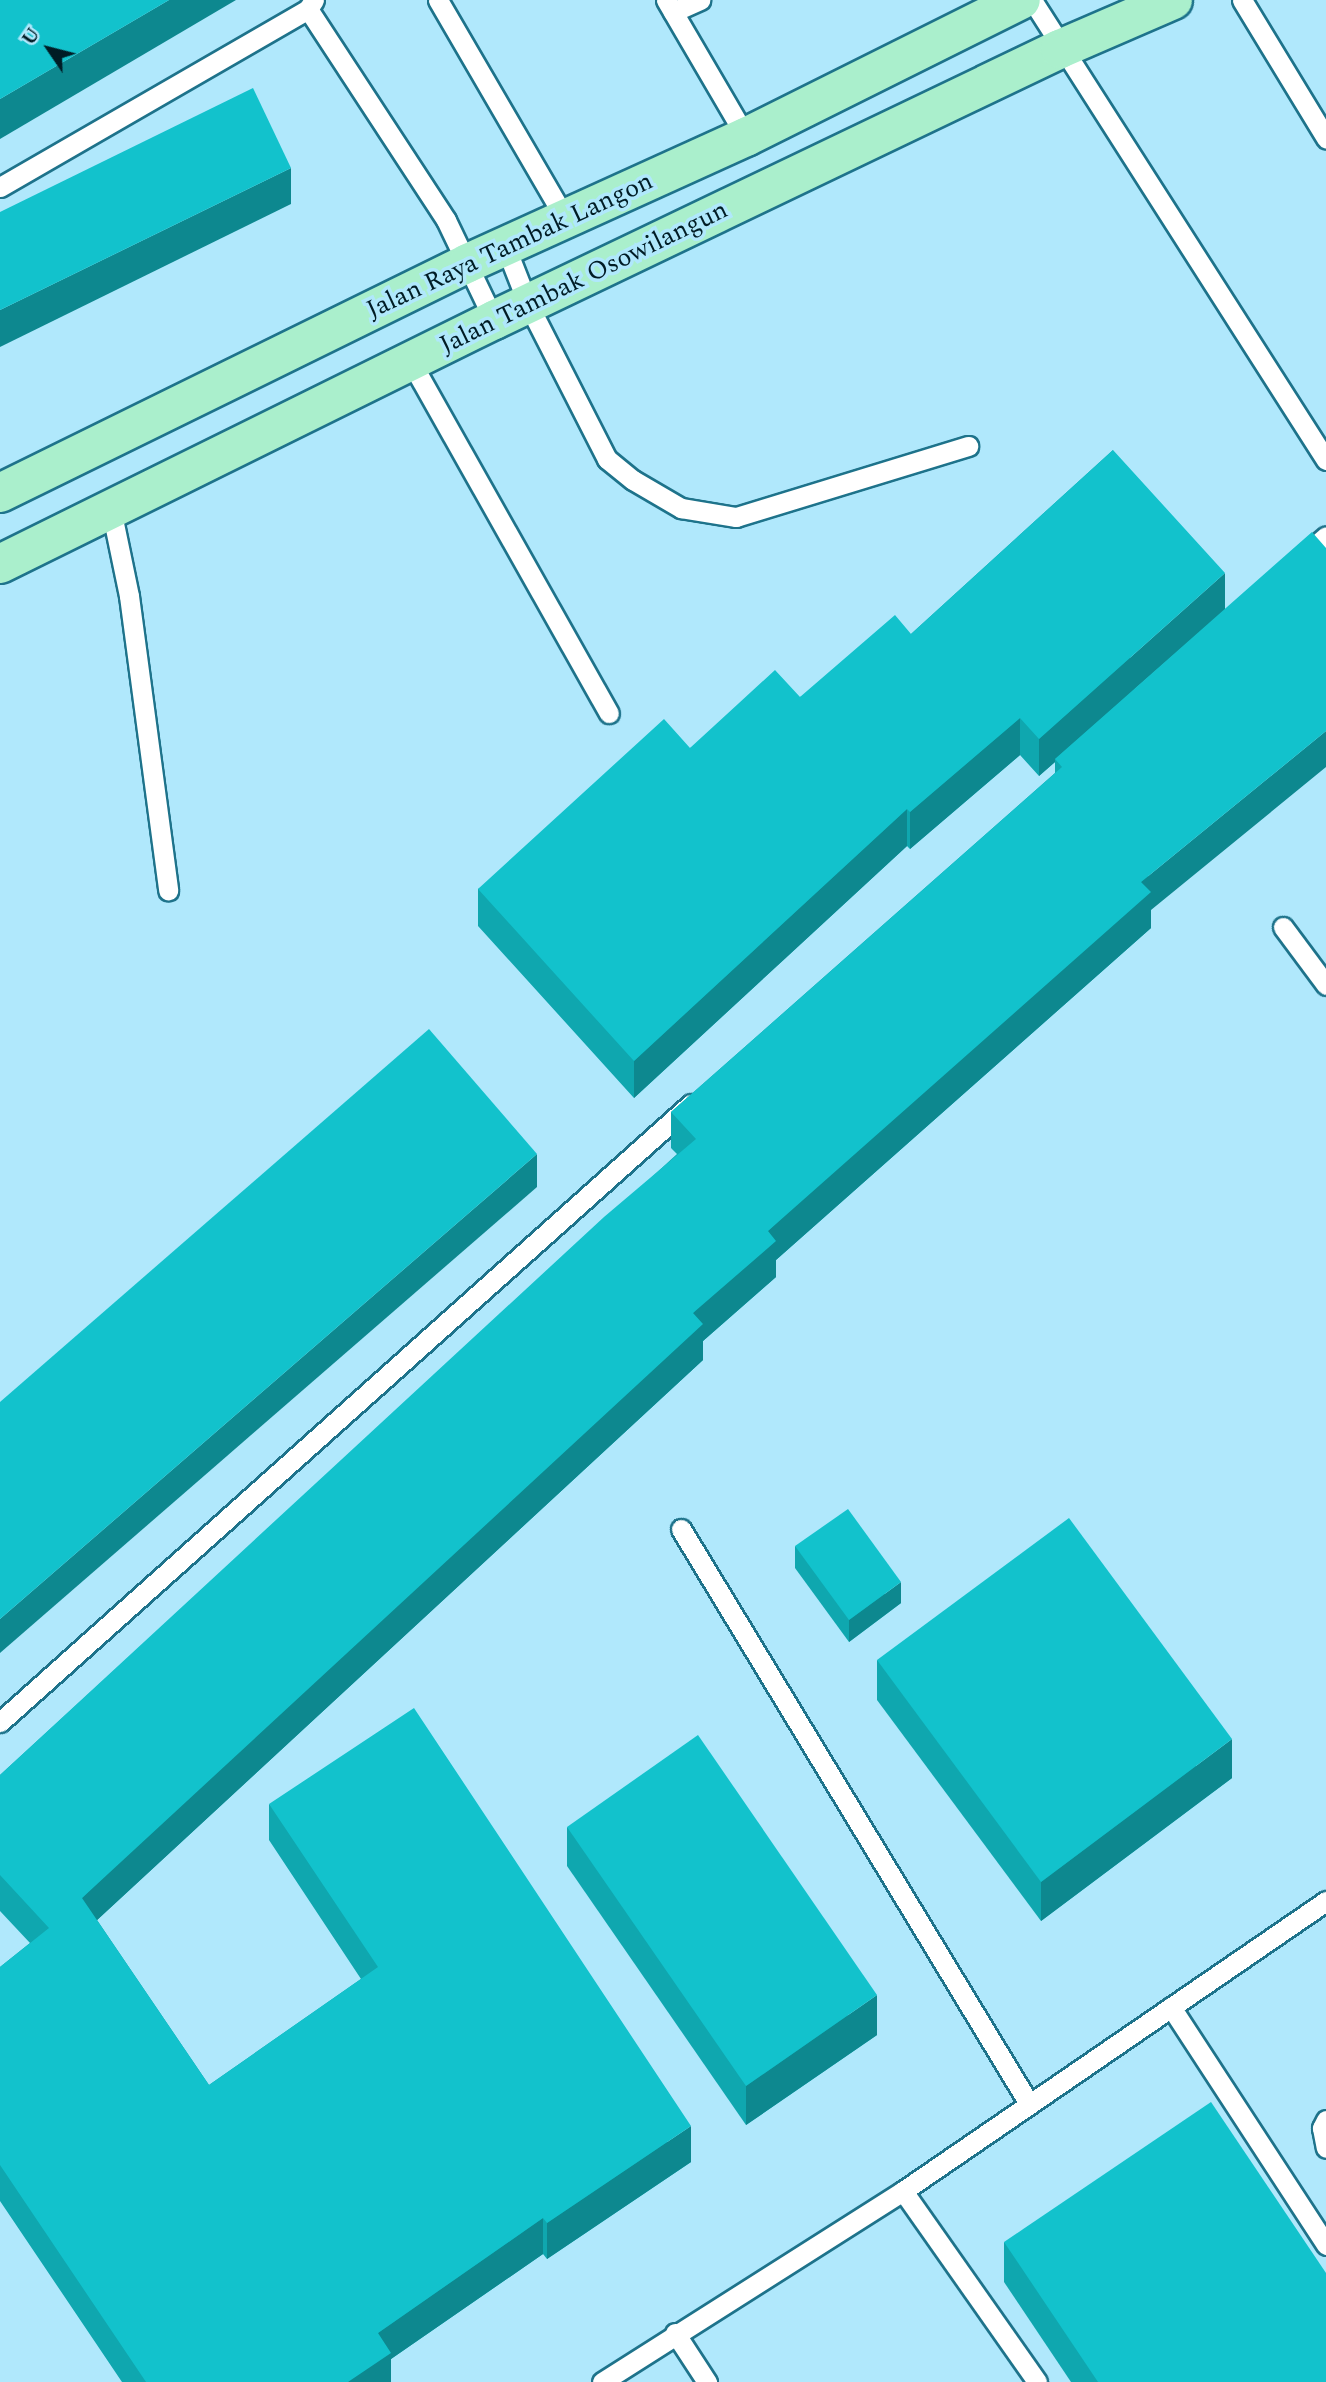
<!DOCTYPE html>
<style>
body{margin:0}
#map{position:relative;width:1326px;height:2382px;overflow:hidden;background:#b0e8fc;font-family:Spectral,serif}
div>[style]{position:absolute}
.roads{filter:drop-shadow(2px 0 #1e738b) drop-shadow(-2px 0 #1e738b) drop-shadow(0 2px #1e738b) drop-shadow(0 -2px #1e738b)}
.service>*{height:19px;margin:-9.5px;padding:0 9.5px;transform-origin:9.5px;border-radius:9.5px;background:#fff}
.trunk>*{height:38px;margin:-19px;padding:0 19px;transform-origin:19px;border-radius:19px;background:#aaefcc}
.wall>*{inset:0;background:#0fa7af}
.shaded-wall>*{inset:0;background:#0d888f}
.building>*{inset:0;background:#12c2cc}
span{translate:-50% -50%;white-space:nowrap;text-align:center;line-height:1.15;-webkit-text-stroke:7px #b0e8fc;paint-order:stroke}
.street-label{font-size:26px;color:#001c25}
.north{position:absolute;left:14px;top:14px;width:70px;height:70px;-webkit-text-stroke:5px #b0e8fc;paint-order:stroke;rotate:305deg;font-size:19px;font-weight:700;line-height:28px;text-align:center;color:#001c25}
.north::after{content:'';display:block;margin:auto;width:24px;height:32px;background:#001c25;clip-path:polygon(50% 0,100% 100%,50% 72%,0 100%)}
</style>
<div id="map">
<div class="roads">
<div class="service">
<i style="left:314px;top:0;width:11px;rotate:124deg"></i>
<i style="left:308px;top:9px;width:252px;rotate:56.8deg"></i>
<i style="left:446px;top:220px;width:111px;rotate:64.4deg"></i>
<i style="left:438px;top:0;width:255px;rotate:59.8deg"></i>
<i style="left:666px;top:0;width:159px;rotate:59.7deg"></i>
<i style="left:1032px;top:0;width:546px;rotate:57.42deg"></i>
<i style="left:1242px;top:0;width:162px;rotate:58.7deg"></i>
<i style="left:673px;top:12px;width:30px;rotate:-24deg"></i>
<i style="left:0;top:187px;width:356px;rotate:-30deg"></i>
<i style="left:506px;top:248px;width:60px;rotate:68.6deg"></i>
<i style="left:528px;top:304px;width:174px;rotate:63deg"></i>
<i style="left:607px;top:459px;width:33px;rotate:39deg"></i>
<i style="left:633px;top:480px;width:56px;rotate:30.3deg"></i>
<i style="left:681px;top:508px;width:56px;rotate:9.3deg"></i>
<i style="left:736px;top:517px;width:243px;rotate:-17deg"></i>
<i style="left:411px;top:362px;width:403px;rotate:60.6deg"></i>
<i style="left:111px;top:509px;width:89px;rotate:78.3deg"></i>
<i style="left:129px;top:596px;width:297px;rotate:82.4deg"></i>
<i style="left:1301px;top:558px;width:33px;rotate:-41deg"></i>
<i style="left:1283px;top:927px;width:72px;rotate:53.4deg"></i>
<i style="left:681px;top:1529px;width:670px;rotate:58.8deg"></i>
<i style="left:0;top:1722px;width:927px;rotate:-41.81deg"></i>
<i style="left:1171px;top:2007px;width:284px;rotate:56.9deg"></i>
<i style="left:1326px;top:2120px;width:9px;rotate:117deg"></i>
<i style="left:1322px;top:2128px;width:20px;rotate:79deg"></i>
<i style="left:903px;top:2191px;width:233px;rotate:54.9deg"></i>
<i style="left:675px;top:2333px;width:59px;rotate:56.9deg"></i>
<i style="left:602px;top:2382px;width:356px;rotate:-32.4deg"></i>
<i style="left:903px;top:2191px;width:513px;rotate:-34.43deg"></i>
</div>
<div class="trunk">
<i style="left:0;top:493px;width:521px;rotate:-26.17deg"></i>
<i style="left:468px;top:263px;width:305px;rotate:-24.4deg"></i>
<i style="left:746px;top:137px;width:307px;rotate:-26.5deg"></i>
<i style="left:0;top:564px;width:551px;rotate:-26.29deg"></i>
<i style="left:494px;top:320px;width:628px;rotate:-25.59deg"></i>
<i style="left:1060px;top:49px;width:123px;rotate:-23.4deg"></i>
</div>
</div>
<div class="wall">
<i style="clip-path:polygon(1113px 450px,1151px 910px,1151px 928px,776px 1260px,776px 1277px,703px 1341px,703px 1360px,97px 1920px,209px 2085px,361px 1979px,269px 1840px,269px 1804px,691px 2162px,547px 2259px,543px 2254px,391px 2359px,391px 2382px,122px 2382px,0 2201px,0 1967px,30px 1943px,0 1911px,0 1775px,677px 1154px,671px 1148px,671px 1112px,1055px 773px,1055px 762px,1039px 776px,1020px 755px,910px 849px,907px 846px,634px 1098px,478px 926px,478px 889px,690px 748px,800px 697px,911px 634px)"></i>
<i style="clip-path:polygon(795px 1546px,901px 1603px,849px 1642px,795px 1568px)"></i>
<i style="clip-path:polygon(877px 1660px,1232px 1778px,1041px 1921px,877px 1700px)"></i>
<i style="clip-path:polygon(567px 1827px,877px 2035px,746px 2125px,567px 1866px)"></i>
<i style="clip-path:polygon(1004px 2242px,1326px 2382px,1071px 2382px,1004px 2282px)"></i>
</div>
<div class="shaded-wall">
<i style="clip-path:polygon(169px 0,236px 0,0 139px,0 99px)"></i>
<i style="clip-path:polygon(291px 168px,291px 204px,0 347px,0 310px)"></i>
<i style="clip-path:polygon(1225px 573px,1225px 610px,1055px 759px,1055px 762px,1039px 776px,1039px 739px)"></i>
<i style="clip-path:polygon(1020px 718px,1020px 755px,910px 849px,910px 812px)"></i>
<i style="clip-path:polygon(1326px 731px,1326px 767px,1151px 910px,1151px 928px,776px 1260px,776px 1277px,703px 1341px,703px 1360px,82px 1934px,82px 1898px,693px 1313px,768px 1231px,1141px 882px)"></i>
<i style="clip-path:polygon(907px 809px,907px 846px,634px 1098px,634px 1061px)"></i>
<i style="clip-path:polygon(537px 1154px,537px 1187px,0 1653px,0 1619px)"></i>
<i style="clip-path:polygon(901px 1582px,901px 1603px,849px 1642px,849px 1620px)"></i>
<i style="clip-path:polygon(1232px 1739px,1232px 1778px,1041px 1921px,1041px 1882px)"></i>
<i style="clip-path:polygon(877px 1995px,877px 2035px,746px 2125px,746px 2086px)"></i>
<i style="clip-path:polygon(691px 2126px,691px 2162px,547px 2259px,547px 2223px)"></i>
<i style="clip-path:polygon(543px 2218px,543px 2254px,391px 2359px,391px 2382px,348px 2382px,378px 2333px)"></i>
</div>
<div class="building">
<i style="clip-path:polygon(0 0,169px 0,0 99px)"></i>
<i style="clip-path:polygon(253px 88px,291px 168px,0 310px,0 212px)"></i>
<i style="clip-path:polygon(1113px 450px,1225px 573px,1039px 739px,1020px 718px,910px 812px,907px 809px,634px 1061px,478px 889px,664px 719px,690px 748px,775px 670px,800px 697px,895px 615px,911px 634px)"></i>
<i style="clip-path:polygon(1312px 532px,1326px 548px,1326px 731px,1141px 882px,1151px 892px,768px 1231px,776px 1241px,693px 1313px,703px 1324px,82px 1898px,209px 2085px,378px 1967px,269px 1804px,414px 1708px,691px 2126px,547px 2223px,543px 2218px,378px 2333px,391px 2353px,348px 2382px,146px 2382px,0 2165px,0 1967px,49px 1928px,0 1875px,0 1775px,604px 1217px,696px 1139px,671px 1112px,1062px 767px,1055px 759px)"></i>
<i style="clip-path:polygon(429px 1029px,537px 1154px,0 1619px,0 1402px)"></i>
<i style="clip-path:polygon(848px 1509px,901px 1582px,849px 1620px,795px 1546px)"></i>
<i style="clip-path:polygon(1069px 1518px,1232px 1739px,1041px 1882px,877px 1660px)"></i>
<i style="clip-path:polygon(698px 1735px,877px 1995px,746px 2086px,567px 1827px)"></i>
<i style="clip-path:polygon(1211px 2102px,1326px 2273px,1326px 2382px,1098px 2382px,1004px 2242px)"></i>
</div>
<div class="street-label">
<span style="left:510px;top:246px;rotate:-25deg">Jalan Raya Tambak Langon</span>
<span style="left:584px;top:278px;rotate:-26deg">Jalan Tambak Osowilangun</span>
</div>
<div class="north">U</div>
</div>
